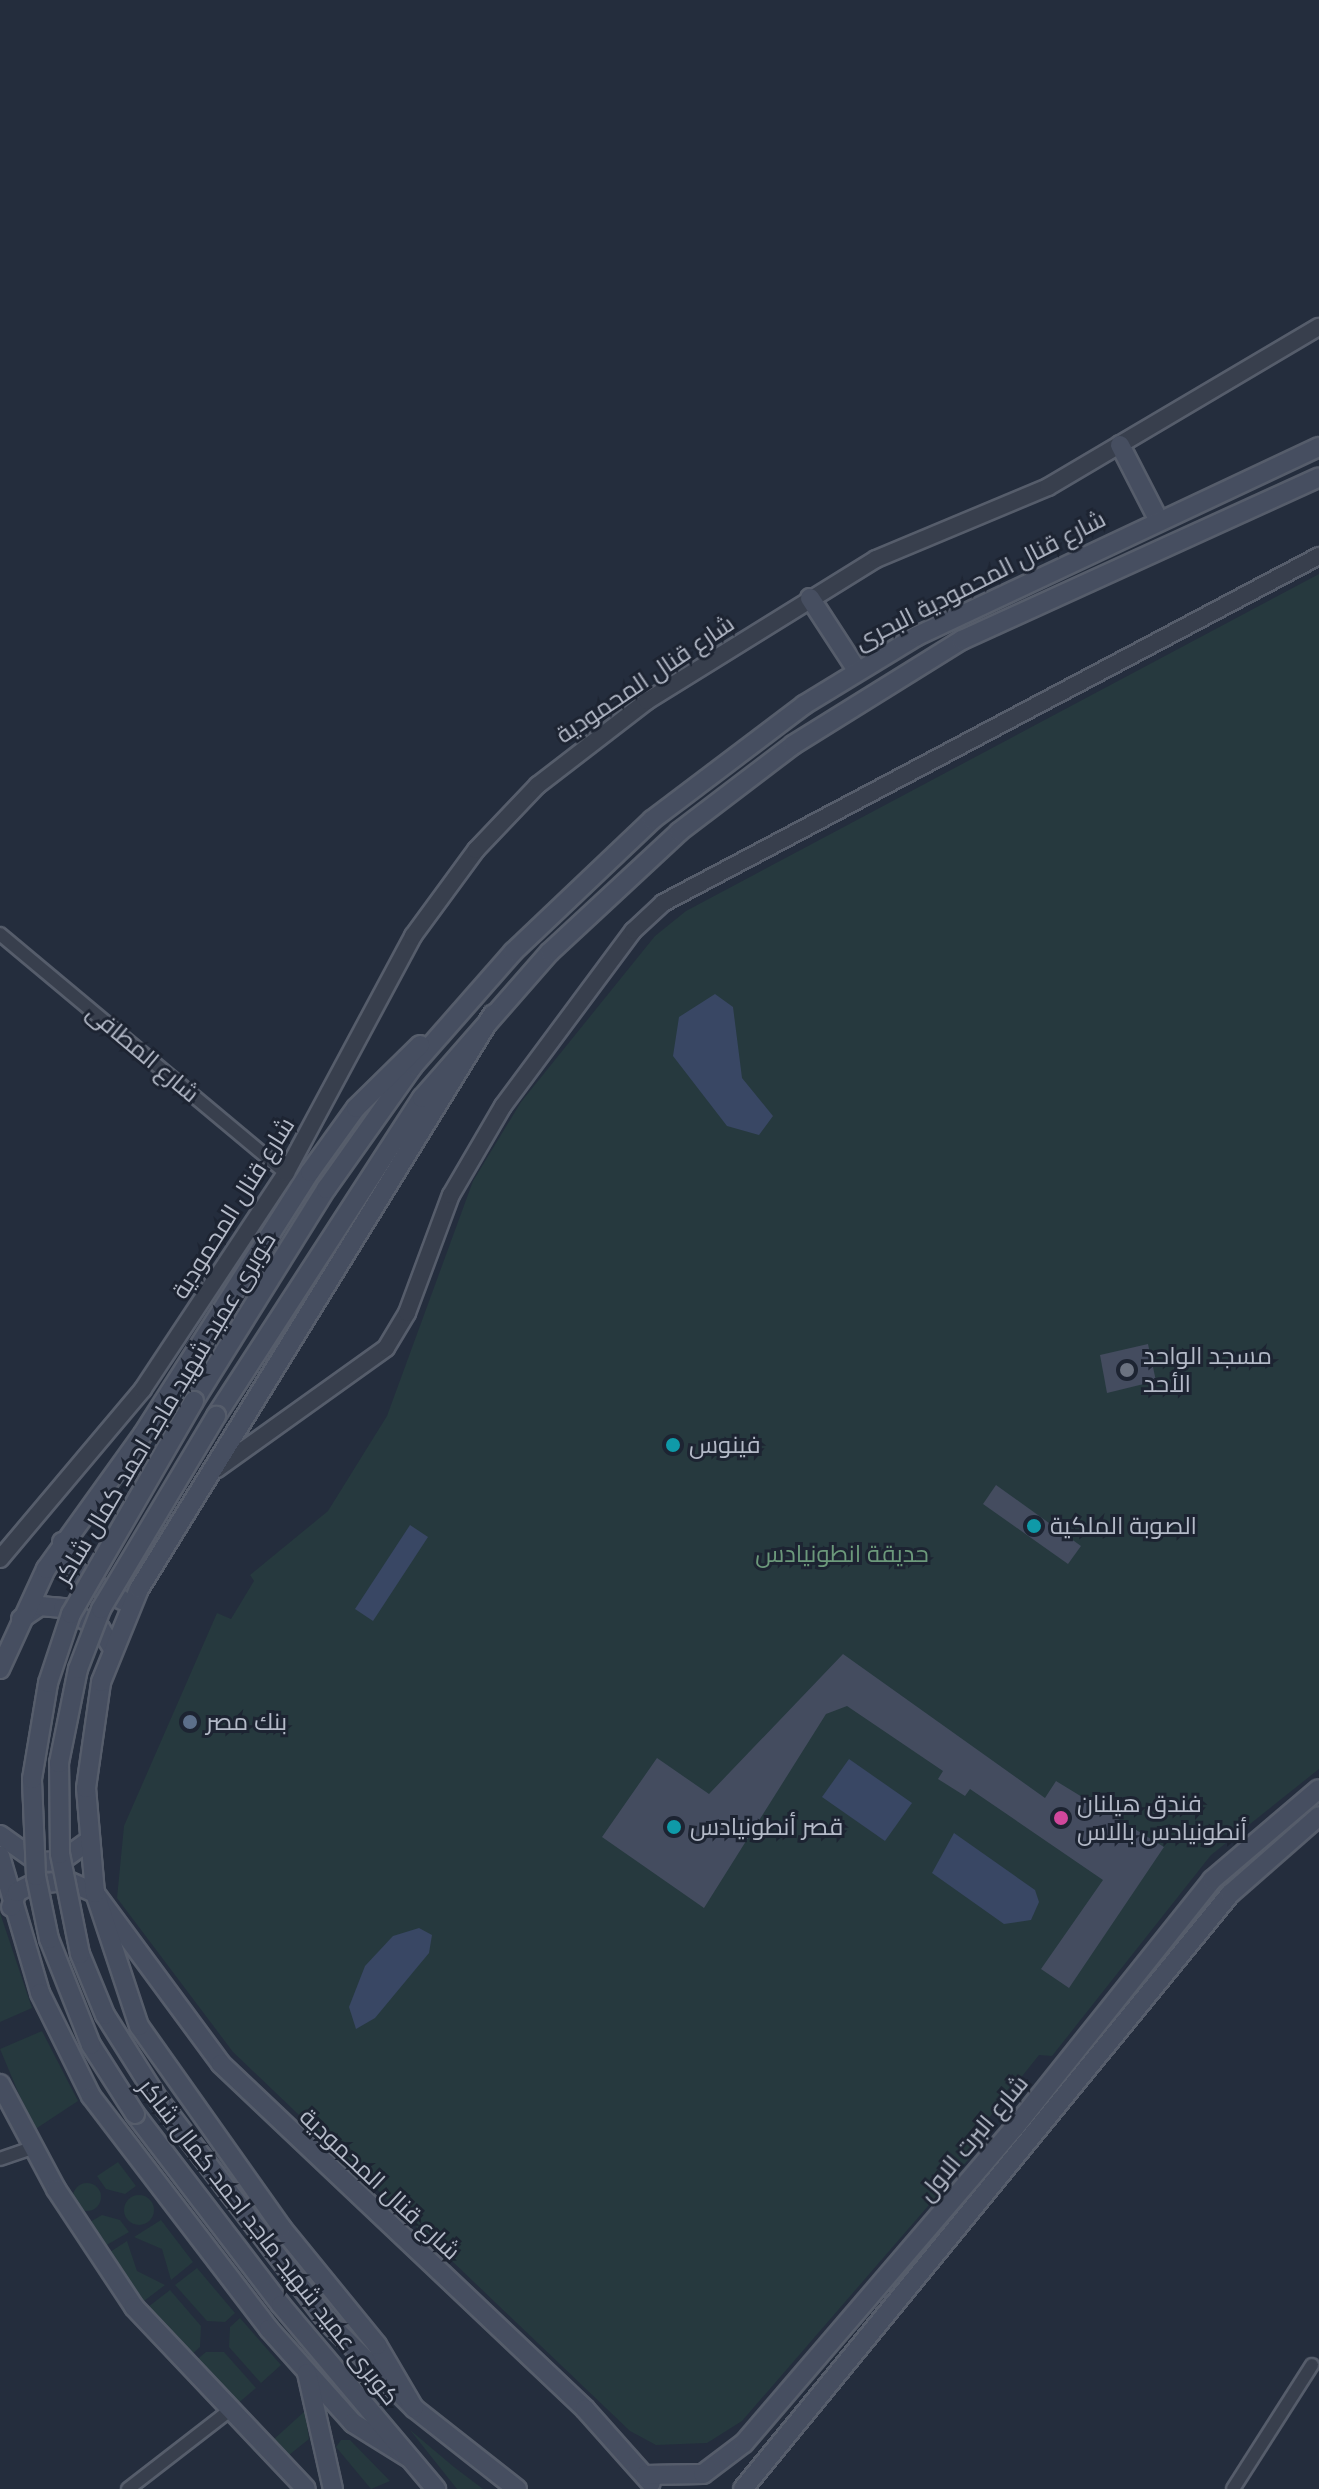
<!DOCTYPE html>
<meta charset="utf-8">
<style>
body{margin:0}
#map{position:relative;width:1319px;height:2489px;overflow:hidden;background:#242d3d;font-family:Figtree,Cairo,sans-serif}
div>[style]{position:absolute}
.green>*{inset:0;background:#26393e}
.round{border-radius:50%}
.water>*{inset:0;background:#394764}
.building>*{inset:0;background:#444c5f}
.roads{filter:drop-shadow(2px 0 #565d6b) drop-shadow(-2px 0 #565d6b) drop-shadow(0 2px #565d6b) drop-shadow(0 -2px #565d6b)}
.minor>*{height:12px;margin:-6px;padding:0 6px;transform-origin:6px;border-radius:6px;background:#383f4d}
.tertiary>*{height:16px;margin:-8px;padding:0 8px;transform-origin:8px;border-radius:8px;background:#383f4d}
.secondary>*{height:18px;margin:-9px;padding:0 9px;transform-origin:9px;border-radius:9px;background:#464e60}
.bridges{filter:drop-shadow(2px 0 #565d6b) drop-shadow(-2px 0 #565d6b) drop-shadow(0 2px #565d6b) drop-shadow(0 -2px #565d6b)}
.secondary-bridge>*{height:18px;margin:-9px;padding:0 9px;transform-origin:9px;border-radius:9px;background:#464e60}
.dots>*{width:22px;height:22px;translate:-50% -50%;box-sizing:border-box;border:4px solid #1d2432;border-radius:50%}
span{translate:-50% -50%;white-space:nowrap;text-align:center;line-height:1.15;-webkit-text-stroke:6px #1d2432;paint-order:stroke}
.street-label{font-size:24px;color:#b4bac8}
.poi-label{font-size:24px;color:#b4bac8}
.left{translate:0 -50%;text-align:left}
.park-label{font-size:24px;color:#6c997b}
</style>
<div id="map">
<div class="green">
<i style="clip-path:polygon(1319px 574px,1319px 1769px,1211px 1855px,1052px 2056px,1039px 2055px,988px 2119px,993px 2131px,742px 2421px,707px 2443px,656px 2445px,630px 2431px,233px 2052px,117px 1898px,124px 1826px,217px 1613px,231px 1619px,254px 1581px,250px 1575px,328px 1511px,387px 1416px,473px 1181px,521px 1102px,655px 936px,686px 911px)"></i>
<i style="clip-path:polygon(0 1913px,32px 2008px,0 2022px)"></i>
<i style="clip-path:polygon(42px 2031px,78px 2101px,34px 2130px,0 2049px)"></i>
<i style="clip-path:polygon(118px 2162px,136px 2186px,125px 2194px,106px 2189px,97px 2176px)"></i>
<i class="round" style="left:73px;top:2183px;width:28px;height:28px"></i>
<i class="round" style="left:124px;top:2195px;width:30px;height:30px"></i>
<i style="clip-path:polygon(102px 2215px,120px 2220px,129px 2232px,105px 2246px,90px 2222px)"></i>
<i style="clip-path:polygon(161px 2220px,193px 2262px,171px 2280px,162px 2249px,134px 2237px)"></i>
<i style="clip-path:polygon(127px 2241px,137px 2271px,165px 2285px,144px 2301px,110px 2252px)"></i>
<i style="clip-path:polygon(197px 2268px,235px 2313px,225px 2322px,207px 2321px,175px 2285px)"></i>
<i style="clip-path:polygon(170px 2290px,201px 2326px,200px 2347px,189px 2357px,148px 2307px)"></i>
<i style="clip-path:polygon(240px 2318px,281px 2365px,261px 2383px,229px 2347px,230px 2327px)"></i>
<i style="clip-path:polygon(206px 2352px,224px 2352px,256px 2388px,236px 2405px,194px 2362px)"></i>
<i style="clip-path:polygon(305px 2411px,309px 2439px,289px 2455px,273px 2440px)"></i>
<i style="clip-path:polygon(410px 2430px,454px 2467px,483px 2489px,457px 2489px)"></i>
<i style="clip-path:polygon(341px 2440px,350px 2440px,390px 2481px,371px 2489px,336px 2447px)"></i>
</div>
<div class="water">
<i style="clip-path:polygon(715px 994px,733px 1007px,742px 1078px,773px 1116px,759px 1135px,727px 1126px,673px 1056px,679px 1017px)"></i>
<i style="clip-path:polygon(410px 1525px,428px 1537px,373px 1621px,355px 1609px)"></i>
<i style="clip-path:polygon(849px 1759px,912px 1803px,885px 1841px,822px 1797px)"></i>
<i style="clip-path:polygon(954px 1833px,1035px 1890px,1039px 1902px,1031px 1920px,1004px 1924px,932px 1873px)"></i>
<i style="clip-path:polygon(419px 1928px,432px 1935px,429px 1953px,375px 2018px,356px 2029px,349px 2007px,365px 1966px,393px 1936px)"></i>
</div>
<div class="building">
<i style="clip-path:polygon(1148px 1344px,1156px 1381px,1107px 1393px,1100px 1355px)"></i>
<i style="clip-path:polygon(996px 1485px,1081px 1546px,1068px 1564px,983px 1504px)"></i>
<i style="clip-path:polygon(843px 1654px,1045px 1798px,1056px 1781px,1164px 1847px,1069px 1988px,1041px 1969px,1103px 1880px,970px 1789px,965px 1796px,938px 1779px,943px 1771px,847px 1706px,826px 1714px,704px 1908px,602px 1837px,657px 1758px,709px 1794px)"></i>
</div>
<div class="roads">
<div class="minor">
<i style="left:0;top:934px;width:373px;rotate:39.9deg"></i>
<i style="left:0;top:2159px;width:34px;rotate:-19deg"></i>
<i style="left:128px;top:2489px;width:128px;rotate:-37.7deg"></i>
<i style="left:1233px;top:2489px;width:147px;rotate:-57.5deg"></i>
</div>
<div class="tertiary">
<i style="left:217px;top:1469px;width:208px;rotate:-35.6deg"></i>
<i style="left:386px;top:1348px;width:41px;rotate:-59deg"></i>
<i style="left:407px;top:1313px;width:126px;rotate:-69.6deg"></i>
<i style="left:451px;top:1195px;width:103px;rotate:-59.7deg"></i>
<i style="left:503px;top:1106px;width:218px;rotate:-53.4deg"></i>
<i style="left:633px;top:931px;width:41px;rotate:-43deg"></i>
<i style="left:663px;top:903px;width:742px;rotate:-27.88deg"></i>
<i style="left:0;top:1559px;width:222px;rotate:-49.9deg"></i>
<i style="left:143px;top:1389px;width:259px;rotate:-56.5deg"></i>
<i style="left:286px;top:1173px;width:269px;rotate:-61.8deg"></i>
<i style="left:413px;top:936px;width:107px;rotate:-53.8deg"></i>
<i style="left:476px;top:850px;width:90px;rotate:-46.4deg"></i>
<i style="left:538px;top:785px;width:138px;rotate:-37.6deg"></i>
<i style="left:647px;top:701px;width:269px;rotate:-31.8deg"></i>
<i style="left:876px;top:559px;width:186px;rotate:-22.7deg"></i>
<i style="left:1048px;top:487px;width:315px;rotate:-30.6deg"></i>
</div>
<div class="secondary">
<i style="left:1120px;top:445px;width:83px;rotate:62.8deg"></i>
<i style="left:810px;top:598px;width:86px;rotate:56.9deg"></i>
<i style="left:194px;top:1401px;width:250px;rotate:-58.1deg"></i>
<i style="left:326px;top:1189px;width:151px;rotate:-54.7deg"></i>
<i style="left:413px;top:1066px;width:152px;rotate:-48.7deg"></i>
<i style="left:513px;top:952px;width:192px;rotate:-43.5deg"></i>
<i style="left:652px;top:820px;width:191px;rotate:-37.1deg"></i>
<i style="left:804px;top:705px;width:132px;rotate:-31.4deg"></i>
<i style="left:917px;top:636px;width:444px;rotate:-25.2deg"></i>
<i style="left:216px;top:1416px;width:379px;rotate:-57.1deg"></i>
<i style="left:422px;top:1098px;width:194px;rotate:-48.8deg"></i>
<i style="left:550px;top:952px;width:176px;rotate:-42.9deg"></i>
<i style="left:679px;top:832px;width:143px;rotate:-37.3deg"></i>
<i style="left:793px;top:745px;width:199px;rotate:-31.9deg"></i>
<i style="left:962px;top:640px;width:392px;rotate:-24.5deg"></i>
<i style="left:62px;top:1542px;width:38px;rotate:63deg"></i>
<i style="left:79px;top:1576px;width:49px;rotate:29.2deg"></i>
<i style="left:21px;top:1619px;width:23px;rotate:-34deg"></i>
<i style="left:40px;top:1606px;width:23px;rotate:5deg"></i>
<i style="left:63px;top:1608px;width:42px;rotate:28.4deg"></i>
<i style="left:100px;top:1628px;width:22px;rotate:58deg"></i>
<i style="left:0;top:1669px;width:110px;rotate:-65.3deg"></i>
<i style="left:46px;top:1569px;width:166px;rotate:-54.3deg"></i>
<i style="left:143px;top:1434px;width:311px;rotate:-57.5deg"></i>
<i style="left:310px;top:1172px;width:79px;rotate:-54.3deg"></i>
<i style="left:356px;top:1108px;width:90px;rotate:-44.5deg"></i>
<i style="left:0;top:1835px;width:47px;rotate:35.4deg"></i>
<i style="left:38px;top:1862px;width:23px;rotate:-2deg"></i>
<i style="left:61px;top:1861px;width:32px;rotate:-36deg"></i>
<i style="left:0;top:1856px;width:143px;rotate:73.7deg"></i>
<i style="left:40px;top:1993px;width:115px;rotate:63.7deg"></i>
<i style="left:91px;top:2096px;width:293px;rotate:52.6deg"></i>
<i style="left:269px;top:2329px;width:126px;rotate:48.2deg"></i>
<i style="left:353px;top:2423px;width:66px;rotate:32deg"></i>
<i style="left:11px;top:1907px;width:16px;rotate:-68deg"></i>
<i style="left:17px;top:1892px;width:18px;rotate:-27deg"></i>
<i style="left:33px;top:1884px;width:35px;rotate:-5deg"></i>
<i style="left:68px;top:1881px;width:30px;rotate:24deg"></i>
<i style="left:95px;top:1893px;width:212px;rotate:53.6deg"></i>
<i style="left:221px;top:2064px;width:502px;rotate:43.46deg"></i>
<i style="left:585px;top:2409px;width:99px;rotate:48.3deg"></i>
<i style="left:0;top:2084px;width:119px;rotate:61.9deg"></i>
<i style="left:56px;top:2189px;width:141px;rotate:56.5deg"></i>
<i style="left:134px;top:2307px;width:250px;rotate:46.6deg"></i>
<i style="left:158px;top:2099px;width:280px;rotate:52.7deg"></i>
<i style="left:328px;top:2322px;width:122px;rotate:45deg"></i>
<i style="left:414px;top:2408px;width:131px;rotate:38.2deg"></i>
<i style="left:135px;top:2114px;width:240px;rotate:52.6deg"></i>
<i style="left:281px;top:2305px;width:241px;rotate:49.9deg"></i>
<i style="left:307px;top:2373px;width:119px;rotate:77.4deg"></i>
<i style="left:414px;top:2408px;width:73px;rotate:-120.4deg"></i>
<i style="left:377px;top:2345px;width:151px;rotate:-129.1deg"></i>
<i style="left:282px;top:2228px;width:247px;rotate:-125.3deg"></i>
<i style="left:139px;top:2026px;width:140px;rotate:-108.3deg"></i>
<i style="left:95px;top:1893px;width:105px;rotate:-94.9deg"></i>
<i style="left:86px;top:1788px;width:107px;rotate:-81.9deg"></i>
<i style="left:101px;top:1682px;width:100px;rotate:-67.8deg"></i>
<i style="left:139px;top:1589px;width:675px;rotate:-58.38deg"></i>
<i style="left:645px;top:2475px;width:58px;rotate:-1deg"></i>
<i style="left:703px;top:2474px;width:51px;rotate:-37.1deg"></i>
<i style="left:744px;top:2443px;width:416px;rotate:-49.4deg"></i>
<i style="left:1015px;top:2127px;width:316px;rotate:-51.4deg"></i>
<i style="left:1212px;top:1880px;width:140px;rotate:-40.4deg"></i>
<i style="left:743px;top:2489px;width:769px;rotate:-50.7deg"></i>
<i style="left:1230px;top:1894px;width:118px;rotate:-41.2deg"></i>
</div>
</div>
<div class="bridges">
<div class="secondary-bridge">
<i style="left:158px;top:2099px;width:99px;rotate:-122.2deg"></i>
<i style="left:105px;top:2015px;width:66px;rotate:-112.3deg"></i>
<i style="left:80px;top:1954px;width:102px;rotate:-101.3deg"></i>
<i style="left:60px;top:1854px;width:91px;rotate:-90.6deg"></i>
<i style="left:59px;top:1763px;width:96px;rotate:-78.6deg"></i>
<i style="left:78px;top:1669px;width:64px;rotate:-69deg"></i>
<i style="left:101px;top:1609px;width:225px;rotate:-59.2deg"></i>
<i style="left:135px;top:2114px;width:82px;rotate:-122.5deg"></i>
<i style="left:91px;top:2045px;width:114px;rotate:-111.6deg"></i>
<i style="left:49px;top:1939px;width:64px;rotate:-101.7deg"></i>
<i style="left:36px;top:1876px;width:97px;rotate:-92.4deg"></i>
<i style="left:32px;top:1779px;width:97px;rotate:-80.5deg"></i>
<i style="left:48px;top:1683px;width:73px;rotate:-71.6deg"></i>
<i style="left:71px;top:1614px;width:246px;rotate:-60deg"></i>
</div>
</div>
<div class="dots">
<i style="left:1127px;top:1370px;background:#6b7280"></i>
<i style="left:673px;top:1445px;background:#0f9aa8"></i>
<i style="left:1034px;top:1526px;background:#0f9aa8"></i>
<i style="left:190px;top:1722px;background:#5c6f8a"></i>
<i style="left:1061px;top:1818px;background:#d1479c"></i>
<i style="left:674px;top:1827px;background:#0f9aa8"></i>
</div>
<div class="street-label">
<span style="left:980px;top:580px;rotate:-27deg">شارع قنال المحمودية البحرى</span>
<span style="left:645px;top:679px;rotate:-34deg">شارع قنال المحمودية</span>
<span style="left:143px;top:1053px;rotate:40deg">شارع المطافى</span>
<span style="left:233px;top:1208px;rotate:-58deg">شارع قنال المحمودية</span>
<span style="left:165px;top:1408px;rotate:-59deg">كوبرى عميد شهيد ماجد احمد كمال شاكر</span>
<span style="left:973px;top:2138px;rotate:-50deg">شارع البرت الاول</span>
<span style="left:380px;top:2184px;rotate:43deg">شارع قنال المحمودية</span>
<span style="left:269px;top:2242px;rotate:52deg">كوبرى عميد شهيد ماجد احمد كمال شاكر</span>
</div>
<div class="poi-label">
<span class="left" style="left:1143px;top:1370px">مسجد الواحد<br>الأحد</span>
<span class="left" style="left:689px;top:1445px">فينوس</span>
<span class="left" style="left:1050px;top:1526px">الصوبة الملكية</span>
<span class="left" style="left:206px;top:1722px">بنك مصر</span>
<span class="left" style="left:1077px;top:1818px">فندق هيلنان<br>أنطونيادس بالاس</span>
<span class="left" style="left:690px;top:1827px">قصر أنطونيادس</span>
</div>
<div class="park-label">
<span style="left:842px;top:1554px">حديقة انطونيادس</span>
</div>
</div>
